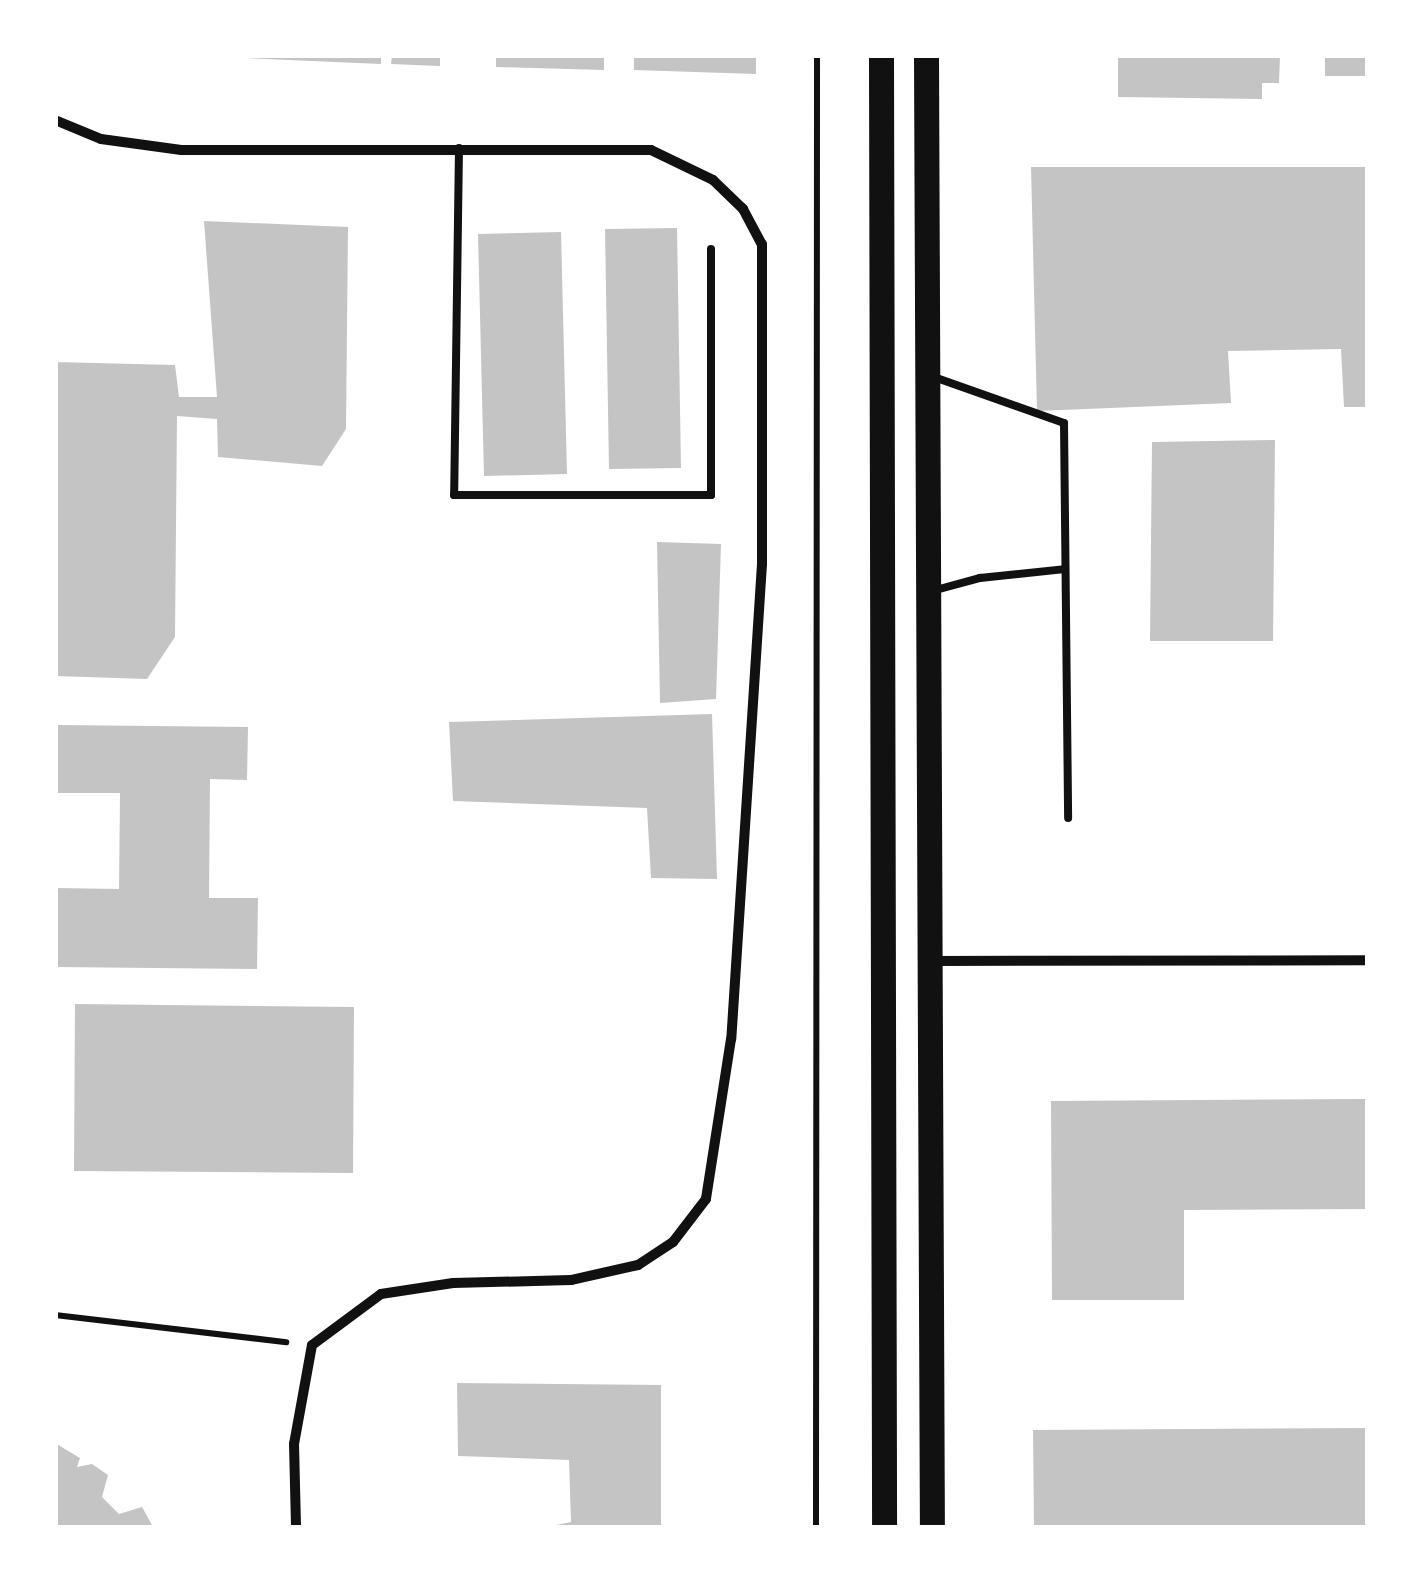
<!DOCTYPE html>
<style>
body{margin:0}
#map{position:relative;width:1423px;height:1583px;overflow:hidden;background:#fff;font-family:"Asap Condensed",sans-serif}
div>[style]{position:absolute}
.building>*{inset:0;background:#c4c4c4}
.path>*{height:6px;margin:-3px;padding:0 3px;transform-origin:3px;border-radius:3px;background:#111}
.service>*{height:8px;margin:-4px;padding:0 4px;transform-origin:4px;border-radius:4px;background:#111}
.minor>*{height:10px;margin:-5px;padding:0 5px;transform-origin:5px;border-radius:5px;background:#111}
.primary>*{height:25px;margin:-12.5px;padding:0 12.5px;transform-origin:12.5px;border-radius:12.5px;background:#111}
span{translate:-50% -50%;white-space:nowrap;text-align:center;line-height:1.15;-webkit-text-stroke:10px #fff;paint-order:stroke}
.frame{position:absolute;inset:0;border:58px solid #fff;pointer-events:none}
</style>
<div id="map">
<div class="building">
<i style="clip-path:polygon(172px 55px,381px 55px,381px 64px)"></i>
<i style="clip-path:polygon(392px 55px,440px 55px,440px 66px,391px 64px)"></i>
<i style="clip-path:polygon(496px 55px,604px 55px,604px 70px,496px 67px)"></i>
<i style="clip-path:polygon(634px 55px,756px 55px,756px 74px,634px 70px)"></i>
<i style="clip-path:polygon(1118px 55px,1280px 55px,1279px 83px,1262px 83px,1262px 99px,1118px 97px)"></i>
<i style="clip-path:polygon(1325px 55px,1368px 55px,1368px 76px,1325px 76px)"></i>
<i style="clip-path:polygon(1031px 167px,1368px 167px,1368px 407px,1344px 407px,1341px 349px,1228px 351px,1231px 403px,1037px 411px)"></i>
<i style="clip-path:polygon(204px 221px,348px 227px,346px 429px,322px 466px,218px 457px,217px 419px,177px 416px,175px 637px,147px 679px,55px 676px,55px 362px,175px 365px,179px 397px,217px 397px)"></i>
<i style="clip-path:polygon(677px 228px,681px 468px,609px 469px,605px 229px)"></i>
<i style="clip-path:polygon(561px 232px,567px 474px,484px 476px,478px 234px)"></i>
<i style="clip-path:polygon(1275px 440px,1273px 641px,1150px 641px,1152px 442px)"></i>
<i style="clip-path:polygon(657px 542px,721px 544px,716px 699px,660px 703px)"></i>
<i style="clip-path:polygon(712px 714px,717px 879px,651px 878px,647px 808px,453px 801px,449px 722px)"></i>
<i style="clip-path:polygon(55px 725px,248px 727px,247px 780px,210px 779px,209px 898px,258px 898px,257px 969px,55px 967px,55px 888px,119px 889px,120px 793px,55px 793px)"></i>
<i style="clip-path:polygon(75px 1004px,354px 1007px,353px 1173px,74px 1171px)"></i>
<i style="clip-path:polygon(1368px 1099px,1368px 1209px,1184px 1210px,1184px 1300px,1052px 1300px,1051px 1101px)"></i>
<i style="clip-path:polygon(457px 1383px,661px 1385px,661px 1528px,541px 1528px,571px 1522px,569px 1460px,458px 1456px)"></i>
<i style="clip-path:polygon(1368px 1428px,1368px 1528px,1034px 1528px,1033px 1430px)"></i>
<i style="clip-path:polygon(55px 1443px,80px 1458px,77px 1467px,92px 1464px,108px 1475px,102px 1497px,119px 1514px,142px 1507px,152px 1525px,55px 1528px)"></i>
</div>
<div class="path">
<i style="left:55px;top:1315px;width:233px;rotate:6.7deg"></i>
<i style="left:816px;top:1528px;width:1473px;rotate:-89.96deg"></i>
</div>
<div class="service">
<i style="left:459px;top:148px;width:347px;rotate:90.8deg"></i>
<i style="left:454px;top:495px;width:257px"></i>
<i style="left:711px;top:495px;width:246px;rotate:-90deg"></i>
<i style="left:931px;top:376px;width:141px;rotate:19.5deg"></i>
<i style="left:1064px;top:423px;width:395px;rotate:89.4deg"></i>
<i style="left:932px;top:591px;width:50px;rotate:-15.2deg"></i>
<i style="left:980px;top:578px;width:85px;rotate:-6deg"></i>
</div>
<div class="minor">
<i style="left:55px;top:120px;width:50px;rotate:22.4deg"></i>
<i style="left:101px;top:139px;width:81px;rotate:7.8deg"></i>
<i style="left:181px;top:150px;width:470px"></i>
<i style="left:651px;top:150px;width:69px;rotate:25.8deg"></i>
<i style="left:713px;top:180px;width:42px;rotate:44deg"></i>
<i style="left:743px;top:209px;width:40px;rotate:62deg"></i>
<i style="left:762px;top:244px;width:320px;rotate:90deg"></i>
<i style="left:762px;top:564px;width:476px;rotate:93.7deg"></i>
<i style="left:731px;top:1039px;width:162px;rotate:98.9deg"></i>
<i style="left:706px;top:1199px;width:54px;rotate:127.5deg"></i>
<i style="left:673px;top:1242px;width:42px;rotate:146.7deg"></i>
<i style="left:638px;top:1265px;width:69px;rotate:167.4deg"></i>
<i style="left:571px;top:1280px;width:118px;rotate:178.5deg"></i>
<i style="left:453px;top:1283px;width:73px;rotate:171.3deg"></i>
<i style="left:381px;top:1294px;width:86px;rotate:143.5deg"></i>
<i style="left:312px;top:1345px;width:101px;rotate:100.3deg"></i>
<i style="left:294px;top:1444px;width:84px;rotate:88.6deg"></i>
<i style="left:931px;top:961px;width:437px;rotate:-0.1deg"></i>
</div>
<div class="primary">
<i style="left:881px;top:55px;width:1473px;rotate:89.88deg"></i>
<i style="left:926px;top:55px;width:1473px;rotate:89.77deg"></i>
</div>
<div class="frame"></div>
</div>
